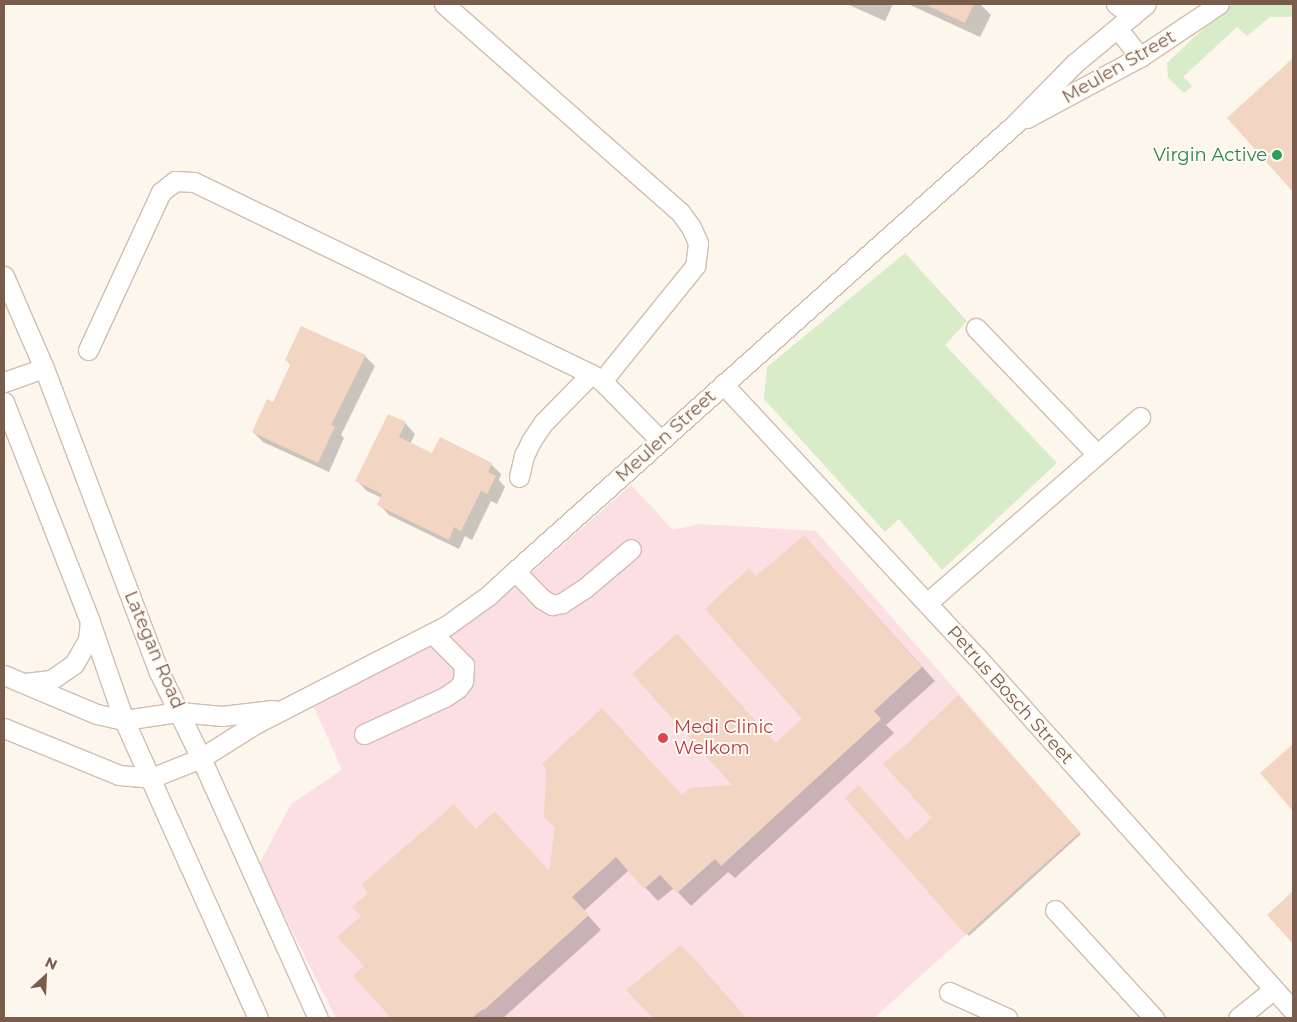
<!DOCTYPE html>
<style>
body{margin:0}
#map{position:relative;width:1297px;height:1022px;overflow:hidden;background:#fdf6ec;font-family:Montserrat,sans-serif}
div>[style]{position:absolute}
.medical>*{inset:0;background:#fbdfe3}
.green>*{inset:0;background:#d8ecc9}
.shadow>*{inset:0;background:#0003}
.building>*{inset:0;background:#f3d5c3}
.roads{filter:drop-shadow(1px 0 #d1beb0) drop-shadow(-1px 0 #d1beb0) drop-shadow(0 1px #d1beb0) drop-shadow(0 -1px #d1beb0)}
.minor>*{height:19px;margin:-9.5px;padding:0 9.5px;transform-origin:9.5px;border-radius:9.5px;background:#fff}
.dots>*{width:14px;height:14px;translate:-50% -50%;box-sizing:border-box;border:2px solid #fffaf3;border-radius:50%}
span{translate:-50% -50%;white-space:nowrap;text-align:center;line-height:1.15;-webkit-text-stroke:4px #fffaf3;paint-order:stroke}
.street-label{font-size:18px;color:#7a5c4d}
.leisure-label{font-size:18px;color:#27864d}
.right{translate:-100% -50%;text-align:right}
.health-label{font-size:18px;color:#be3a42}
.left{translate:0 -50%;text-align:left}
.frame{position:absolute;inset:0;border:5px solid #7a5c4d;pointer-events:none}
.north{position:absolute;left:20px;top:952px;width:50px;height:50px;-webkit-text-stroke:4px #fffaf3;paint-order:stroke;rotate:25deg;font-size:14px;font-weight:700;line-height:20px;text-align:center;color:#7a5c4d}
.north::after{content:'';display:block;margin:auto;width:18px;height:22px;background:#7a5c4d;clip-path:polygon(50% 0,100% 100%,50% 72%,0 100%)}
</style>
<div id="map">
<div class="medical">
<i style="clip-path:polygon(631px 485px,673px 530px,700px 524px,816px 531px,1080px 832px,874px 1018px,336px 1018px,259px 865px,291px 804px,342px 770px,313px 705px,455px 630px,524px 579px)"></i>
</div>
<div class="green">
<i style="clip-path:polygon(1234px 4px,1293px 4px,1293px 17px,1270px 17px,1247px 36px,1237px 27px,1183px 77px,1192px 86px,1184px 93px,1168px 78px,1167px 63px,1222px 11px)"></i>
<i style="clip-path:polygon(905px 253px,967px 321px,945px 345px,1057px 463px,942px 570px,899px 519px,885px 532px,764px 399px,767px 367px)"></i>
</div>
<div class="shadow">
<i style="clip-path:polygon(847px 4px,893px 4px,885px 21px)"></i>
<i style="clip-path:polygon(908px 4px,980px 4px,991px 15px,980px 37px)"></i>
<i style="clip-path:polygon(1293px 60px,1293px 190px,1228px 118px)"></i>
<i style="clip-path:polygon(365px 356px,375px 366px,341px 435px,344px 438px,329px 472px,263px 442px,253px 432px,274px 404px,291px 365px,286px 360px)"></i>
<i style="clip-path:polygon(405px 423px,415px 434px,410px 444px,433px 455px,491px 464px,501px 474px,499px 480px,505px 487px,497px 504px,491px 501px,472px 540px,465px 536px,459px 549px,389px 515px,379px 504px,382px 498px,367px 491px,357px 481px)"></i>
<i style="clip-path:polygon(817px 550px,935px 681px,886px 725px,894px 733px,735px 878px,728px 872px,691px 906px,674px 888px,658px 901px,629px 870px,584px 911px,601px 930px,503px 1018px,393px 1018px,355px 976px,366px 966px,362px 916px,370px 893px,454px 806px,476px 830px,550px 872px,682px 797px,734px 786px,677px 635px,776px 744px,804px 719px,756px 577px)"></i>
<i style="clip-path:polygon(958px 697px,1081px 834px,969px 936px,846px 798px,907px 842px,934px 819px,909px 744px)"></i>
<i style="clip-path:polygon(1293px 746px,1293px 809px,1262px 773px)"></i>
<i style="clip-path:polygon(691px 956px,746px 1018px,655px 1018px,628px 990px)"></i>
</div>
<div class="building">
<i style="clip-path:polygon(924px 4px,974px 4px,965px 23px)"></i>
<i style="clip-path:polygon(1293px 58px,1293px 192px,1227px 118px)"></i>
<i style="clip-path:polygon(301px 326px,366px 355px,331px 425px,335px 427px,318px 463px,252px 432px,267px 399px,273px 402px,291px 363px,285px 360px)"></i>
<i style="clip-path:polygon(388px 414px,406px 422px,399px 437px,432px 453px,440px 437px,492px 463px,488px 472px,496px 476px,487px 494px,481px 491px,461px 531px,454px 527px,449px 540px,377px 505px,382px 494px,355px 481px)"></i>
<i style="clip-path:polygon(804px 535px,922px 667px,874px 711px,881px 719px,721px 866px,715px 859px,677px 893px,660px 875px,644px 889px,616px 857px,572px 897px,589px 915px,484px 1010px,483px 1009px,472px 1018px,391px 1018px,353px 976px,364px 966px,337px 937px,361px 916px,352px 907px,368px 893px,361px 885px,454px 804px,475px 829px,495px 811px,549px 871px,555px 828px,544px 817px,546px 770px,542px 764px,602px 708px,682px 795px,690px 788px,732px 785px,632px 674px,677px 633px,775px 743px,802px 719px,705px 609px,749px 568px,756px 576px)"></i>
<i style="clip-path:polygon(958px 695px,1080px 832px,966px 935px,845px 798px,859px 785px,907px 840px,932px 818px,883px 764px,908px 743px)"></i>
<i style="clip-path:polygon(1293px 744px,1293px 811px,1260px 773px)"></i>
<i style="clip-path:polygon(1293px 891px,1293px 944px,1267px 915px)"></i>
<i style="clip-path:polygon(681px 945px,747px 1018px,653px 1018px,626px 990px)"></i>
</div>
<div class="roads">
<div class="minor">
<i style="left:444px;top:4px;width:315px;rotate:41.4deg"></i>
<i style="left:680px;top:212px;width:19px;rotate:54deg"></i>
<i style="left:691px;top:227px;width:17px;rotate:66deg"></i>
<i style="left:698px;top:243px;width:23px;rotate:97deg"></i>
<i style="left:695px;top:266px;width:148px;rotate:129deg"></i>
<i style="left:1116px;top:4px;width:20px;rotate:37deg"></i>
<i style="left:1118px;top:29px;width:36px;rotate:52deg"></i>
<i style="left:1027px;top:118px;width:128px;rotate:-28.4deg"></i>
<i style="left:1140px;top:57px;width:95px;rotate:-33.9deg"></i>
<i style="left:4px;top:276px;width:100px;rotate:66.5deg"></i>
<i style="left:44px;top:368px;width:325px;rotate:69.3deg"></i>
<i style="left:159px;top:672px;width:96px;rotate:64deg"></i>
<i style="left:201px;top:758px;width:285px;rotate:65.8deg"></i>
<i style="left:976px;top:328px;width:175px;rotate:46.2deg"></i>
<i style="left:88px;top:350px;width:174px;rotate:-65.2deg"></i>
<i style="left:161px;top:192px;width:18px;rotate:-38deg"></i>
<i style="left:175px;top:181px;width:19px;rotate:3deg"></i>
<i style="left:194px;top:182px;width:441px;rotate:25.8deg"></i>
<i style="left:591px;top:374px;width:13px;rotate:32deg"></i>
<i style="left:602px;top:381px;width:83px;rotate:45.5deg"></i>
<i style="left:4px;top:382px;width:42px;rotate:-19.3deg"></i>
<i style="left:723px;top:384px;width:373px;rotate:47.1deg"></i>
<i style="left:977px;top:657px;width:474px;rotate:48.2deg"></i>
<i style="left:4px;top:402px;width:236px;rotate:68.6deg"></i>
<i style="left:90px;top:622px;width:104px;rotate:70.9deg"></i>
<i style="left:124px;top:720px;width:327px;rotate:65.8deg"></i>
<i style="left:519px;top:477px;width:22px;rotate:-77deg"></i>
<i style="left:524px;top:456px;width:17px;rotate:-65deg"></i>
<i style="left:531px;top:441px;width:23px;rotate:-56deg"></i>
<i style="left:544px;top:422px;width:67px;rotate:-45.6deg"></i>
<i style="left:515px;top:571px;width:39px;rotate:46deg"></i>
<i style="left:542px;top:599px;width:12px;rotate:31deg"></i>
<i style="left:552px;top:605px;width:10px;rotate:-11deg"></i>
<i style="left:562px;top:603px;width:27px;rotate:-33deg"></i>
<i style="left:585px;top:588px;width:60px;rotate:-40.3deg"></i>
<i style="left:927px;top:603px;width:283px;rotate:-41.1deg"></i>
<i style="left:4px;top:675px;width:101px;rotate:22.8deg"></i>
<i style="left:97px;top:714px;width:28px;rotate:13deg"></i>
<i style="left:124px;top:720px;width:56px;rotate:-8.3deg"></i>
<i style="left:179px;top:712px;width:43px;rotate:5.3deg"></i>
<i style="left:222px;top:716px;width:51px;rotate:-6.7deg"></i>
<i style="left:25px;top:683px;width:26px;rotate:-7deg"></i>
<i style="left:51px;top:680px;width:28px;rotate:-35deg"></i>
<i style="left:74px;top:664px;width:28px;rotate:-60deg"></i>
<i style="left:88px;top:640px;width:18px;rotate:-84deg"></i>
<i style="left:4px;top:728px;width:124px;rotate:22.2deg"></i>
<i style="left:119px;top:775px;width:32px;rotate:5deg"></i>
<i style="left:151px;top:778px;width:54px;rotate:-21.8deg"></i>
<i style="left:201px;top:758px;width:64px;rotate:-32.2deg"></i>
<i style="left:255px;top:724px;width:215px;rotate:-27.2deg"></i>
<i style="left:446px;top:626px;width:53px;rotate:-35.8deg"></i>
<i style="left:489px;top:595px;width:35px;rotate:-43deg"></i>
<i style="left:515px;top:571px;width:671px;rotate:-41.8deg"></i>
<i style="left:1015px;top:124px;width:86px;rotate:-45.5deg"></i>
<i style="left:1075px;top:63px;width:92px;rotate:-39.7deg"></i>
<i style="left:364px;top:734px;width:89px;rotate:-24.6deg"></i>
<i style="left:445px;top:697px;width:16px;rotate:-35deg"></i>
<i style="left:458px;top:688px;width:9px;rotate:-54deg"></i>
<i style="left:463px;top:681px;width:16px;rotate:-86deg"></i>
<i style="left:464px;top:665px;width:45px;rotate:-135deg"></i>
<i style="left:1055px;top:910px;width:147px;rotate:47.5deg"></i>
<i style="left:949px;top:992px;width:64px;rotate:24.1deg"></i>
<i style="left:1238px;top:1018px;width:46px;rotate:-38.9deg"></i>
</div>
</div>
<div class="dots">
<i style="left:1277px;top:155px;background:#2e9e5b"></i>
<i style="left:663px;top:738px;background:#e0444e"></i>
</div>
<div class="street-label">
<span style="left:1119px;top:67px;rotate:-30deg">Meulen Street</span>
<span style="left:666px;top:436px;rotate:-42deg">Meulen Street</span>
<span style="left:154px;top:650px;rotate:67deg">Lategan Road</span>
<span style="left:1010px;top:695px;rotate:48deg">Petrus Bosch Street</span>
</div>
<div class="leisure-label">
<span class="right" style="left:1267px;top:155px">Virgin Active</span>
</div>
<div class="health-label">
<span class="left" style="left:674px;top:738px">Medi Clinic<br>Welkom</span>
</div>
<div class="frame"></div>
<div class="north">N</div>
</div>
